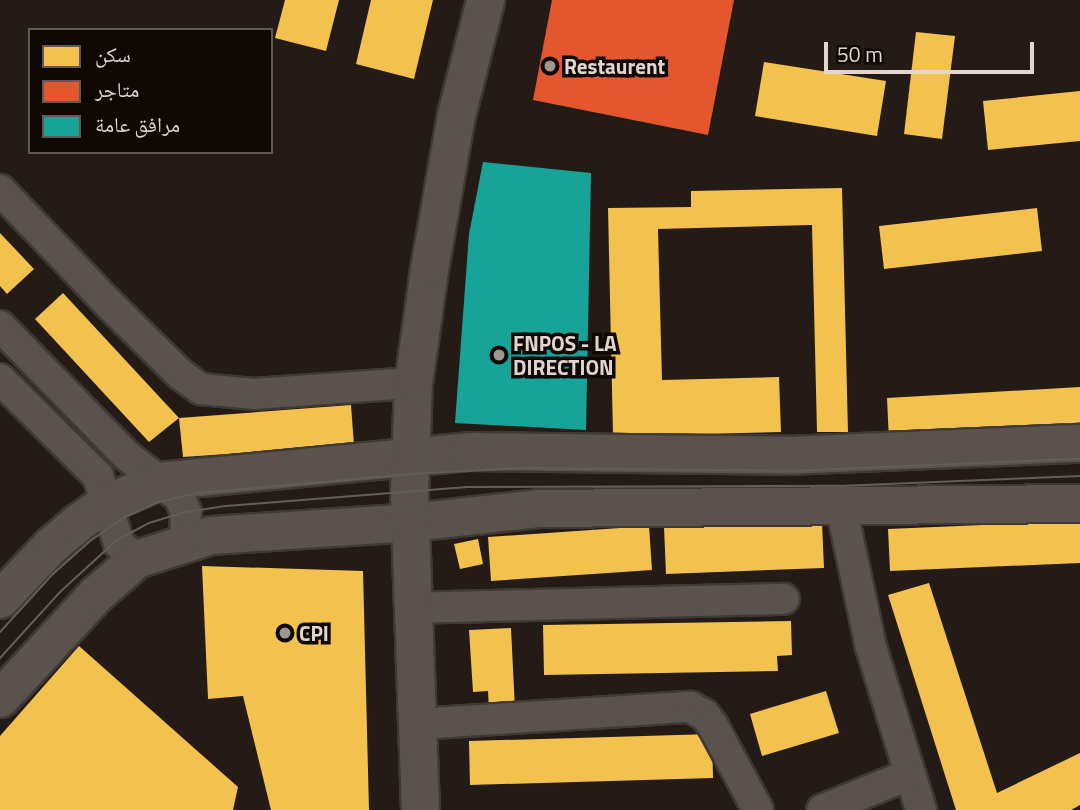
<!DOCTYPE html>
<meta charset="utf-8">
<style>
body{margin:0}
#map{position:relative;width:1080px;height:810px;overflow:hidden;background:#251b16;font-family:"Titillium Web","Noto Naskh Arabic",sans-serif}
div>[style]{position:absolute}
.homes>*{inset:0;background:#f2c14e}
.shops>*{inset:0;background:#e4572e}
.public>*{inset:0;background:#17a398}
.roads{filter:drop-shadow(2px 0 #403834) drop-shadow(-2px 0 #403834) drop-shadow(0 2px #403834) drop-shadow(0 -2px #403834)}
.minor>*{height:30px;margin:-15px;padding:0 15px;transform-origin:15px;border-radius:15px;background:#5b524e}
.tertiary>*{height:37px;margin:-18.5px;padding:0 18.5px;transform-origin:18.5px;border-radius:18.5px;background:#5b524e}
.tram>*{height:2px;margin:-1px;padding:0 1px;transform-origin:1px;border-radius:1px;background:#645c59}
.dots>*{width:19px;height:19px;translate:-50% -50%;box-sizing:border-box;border:4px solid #0e0704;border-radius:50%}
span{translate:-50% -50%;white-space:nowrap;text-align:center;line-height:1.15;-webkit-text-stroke:7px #0e0704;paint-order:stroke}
.poi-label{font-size:21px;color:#e1d5ce;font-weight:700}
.left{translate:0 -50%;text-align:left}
.legend{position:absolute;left:28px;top:28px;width:245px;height:126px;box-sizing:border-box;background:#0e0704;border:2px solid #625955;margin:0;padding:9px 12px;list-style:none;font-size:21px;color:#e1d5ce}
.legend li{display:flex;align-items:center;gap:14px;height:35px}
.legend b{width:35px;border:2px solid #625955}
.scale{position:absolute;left:824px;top:42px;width:210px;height:32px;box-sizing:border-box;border:4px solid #e1d5ce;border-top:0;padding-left:9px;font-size:21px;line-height:24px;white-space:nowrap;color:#e1d5ce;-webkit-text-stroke:5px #0e0704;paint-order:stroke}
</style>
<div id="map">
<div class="homes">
<i style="clip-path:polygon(285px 0,339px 0,326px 51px,275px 38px)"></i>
<i style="clip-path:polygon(371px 0,433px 0,414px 79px,356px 64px)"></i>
<i style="clip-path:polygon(916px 32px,955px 36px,942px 139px,904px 134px)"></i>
<i style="clip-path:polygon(764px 62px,886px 81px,877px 136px,755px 116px)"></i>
<i style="clip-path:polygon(1080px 91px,1080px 141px,988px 150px,983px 101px)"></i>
<i style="clip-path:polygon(842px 188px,848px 432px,817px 432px,812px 225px,658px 229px,662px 380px,779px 377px,781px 432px,613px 436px,608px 208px,691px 207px,691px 191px)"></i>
<i style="clip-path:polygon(1037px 208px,1042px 251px,884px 269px,879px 226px)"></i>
<i style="clip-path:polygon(0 233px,34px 269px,7px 294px,0 286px)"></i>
<i style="clip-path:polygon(63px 293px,179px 418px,149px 442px,35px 319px)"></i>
<i style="clip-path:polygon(1080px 387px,1080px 431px,889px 441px,887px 398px)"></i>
<i style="clip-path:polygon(351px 405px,354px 445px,183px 457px,179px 418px)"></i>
<i style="clip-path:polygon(1080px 521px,1080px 563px,890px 571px,888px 529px)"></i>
<i style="clip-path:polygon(822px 522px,824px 568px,666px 574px,664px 527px)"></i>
<i style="clip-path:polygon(649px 526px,652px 570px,491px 581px,488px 537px)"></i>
<i style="clip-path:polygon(478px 539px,483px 564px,460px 569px,454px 544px)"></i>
<i style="clip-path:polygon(202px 566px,363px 571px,369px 810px,271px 810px,243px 696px,208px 699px)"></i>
<i style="clip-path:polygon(929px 583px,997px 793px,1080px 753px,1080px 805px,1071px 810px,956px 810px,888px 595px)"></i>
<i style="clip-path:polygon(791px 621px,792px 655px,777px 656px,778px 671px,544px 675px,543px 625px)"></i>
<i style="clip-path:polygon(511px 628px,515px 709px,489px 710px,488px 691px,473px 692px,469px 630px)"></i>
<i style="clip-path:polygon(79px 646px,238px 787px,233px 810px,0 810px,0 736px)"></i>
<i style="clip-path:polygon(826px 691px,839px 733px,762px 756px,750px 714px)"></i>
<i style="clip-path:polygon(712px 734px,713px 778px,470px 785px,469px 741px)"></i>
</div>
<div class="shops">
<i style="clip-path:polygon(552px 0,734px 0,708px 135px,533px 100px)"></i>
</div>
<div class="public">
<i style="clip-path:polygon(483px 162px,591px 173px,586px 430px,455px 423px,469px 234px)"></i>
</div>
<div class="roads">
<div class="minor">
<i style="left:0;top:190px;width:153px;rotate:46.3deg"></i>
<i style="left:106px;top:301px;width:104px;rotate:44.6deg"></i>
<i style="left:180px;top:374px;width:26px;rotate:36deg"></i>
<i style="left:201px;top:389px;width:53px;rotate:5.4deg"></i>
<i style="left:254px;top:394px;width:159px;rotate:-4deg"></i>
<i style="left:0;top:326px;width:180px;rotate:45.7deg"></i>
<i style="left:126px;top:455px;width:68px;rotate:38.4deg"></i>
<i style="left:179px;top:497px;width:17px;rotate:65deg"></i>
<i style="left:186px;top:512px;width:32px;rotate:92deg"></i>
<i style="left:0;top:379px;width:138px;rotate:44.7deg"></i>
<i style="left:98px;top:476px;width:71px;rotate:72.8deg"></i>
<i style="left:119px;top:544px;width:23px;rotate:41deg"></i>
<i style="left:841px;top:506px;width:144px;rotate:78deg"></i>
<i style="left:871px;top:647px;width:170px;rotate:72.9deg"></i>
<i style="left:412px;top:608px;width:372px;rotate:-1.4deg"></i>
<i style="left:417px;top:724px;width:274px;rotate:-3.6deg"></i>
<i style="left:690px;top:707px;width:17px;rotate:28deg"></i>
<i style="left:705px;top:715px;width:14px;rotate:54deg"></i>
<i style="left:713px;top:726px;width:95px;rotate:61.8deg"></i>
<i style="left:822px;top:810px;width:93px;rotate:-22.1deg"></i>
</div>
<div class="tertiary">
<i style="left:0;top:599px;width:73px;rotate:-46.7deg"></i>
<i style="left:50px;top:546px;width:35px;rotate:-40deg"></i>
<i style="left:77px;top:523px;width:35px;rotate:-35deg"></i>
<i style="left:106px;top:503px;width:56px;rotate:-22.9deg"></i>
<i style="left:158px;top:481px;width:314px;rotate:-5.5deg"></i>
<i style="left:471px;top:451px;width:317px;rotate:0.7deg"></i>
<i style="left:788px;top:455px;width:292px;rotate:-2.4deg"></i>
<i style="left:0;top:698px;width:142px;rotate:-47.3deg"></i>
<i style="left:96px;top:594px;width:53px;rotate:-41.2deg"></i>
<i style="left:136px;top:559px;width:79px;rotate:-17.7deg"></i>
<i style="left:211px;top:535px;width:200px;rotate:-3.7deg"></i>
<i style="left:411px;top:522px;width:130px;rotate:-6.2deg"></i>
<i style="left:540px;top:508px;width:540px;rotate:-0.53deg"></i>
<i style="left:420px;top:810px;width:318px;rotate:-92deg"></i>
<i style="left:409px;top:492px;width:109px;rotate:-87.9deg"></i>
<i style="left:413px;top:383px;width:115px;rotate:-82deg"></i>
<i style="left:429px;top:269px;width:156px;rotate:-80.1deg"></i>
<i style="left:456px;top:115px;width:119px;rotate:-75.8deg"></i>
</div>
</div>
<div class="tram">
<i style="left:0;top:632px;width:79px;rotate:-47.6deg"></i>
<i style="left:53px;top:574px;width:50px;rotate:-41.7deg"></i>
<i style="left:90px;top:541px;width:42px;rotate:-34.4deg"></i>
<i style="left:125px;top:517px;width:37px;rotate:-24deg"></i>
<i style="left:159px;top:502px;width:40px;rotate:-13deg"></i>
<i style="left:198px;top:493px;width:212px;rotate:-5.1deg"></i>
<i style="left:409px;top:474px;width:116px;rotate:-3deg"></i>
<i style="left:525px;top:468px;width:265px;rotate:0.6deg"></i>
<i style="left:790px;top:471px;width:290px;rotate:-2.4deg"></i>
<i style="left:0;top:658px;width:89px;rotate:-47.7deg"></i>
<i style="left:60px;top:592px;width:77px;rotate:-42.4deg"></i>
<i style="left:117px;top:540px;width:36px;rotate:-28deg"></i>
<i style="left:149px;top:523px;width:39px;rotate:-17deg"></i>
<i style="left:186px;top:512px;width:40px;rotate:-8.5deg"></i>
<i style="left:226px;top:506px;width:242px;rotate:-4.5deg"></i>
<i style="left:467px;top:487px;width:372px;rotate:-0.2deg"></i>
<i style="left:839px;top:486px;width:241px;rotate:-2.4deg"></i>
</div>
<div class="dots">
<i style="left:550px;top:66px;background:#9f948e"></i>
<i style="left:499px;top:355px;background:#9f948e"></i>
<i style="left:285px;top:633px;background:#9f948e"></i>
</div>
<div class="poi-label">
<span class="left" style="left:564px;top:66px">Restaurent</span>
<span class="left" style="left:513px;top:355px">FNPOS - LA<br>DIRECTION</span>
<span class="left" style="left:299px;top:633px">CPI</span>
</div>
<ul class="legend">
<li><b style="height:19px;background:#f2c14e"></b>سكن</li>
<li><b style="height:19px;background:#e4572e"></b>متاجر</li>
<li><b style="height:19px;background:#17a398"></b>مرافق عامة</li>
</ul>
<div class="scale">50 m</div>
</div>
